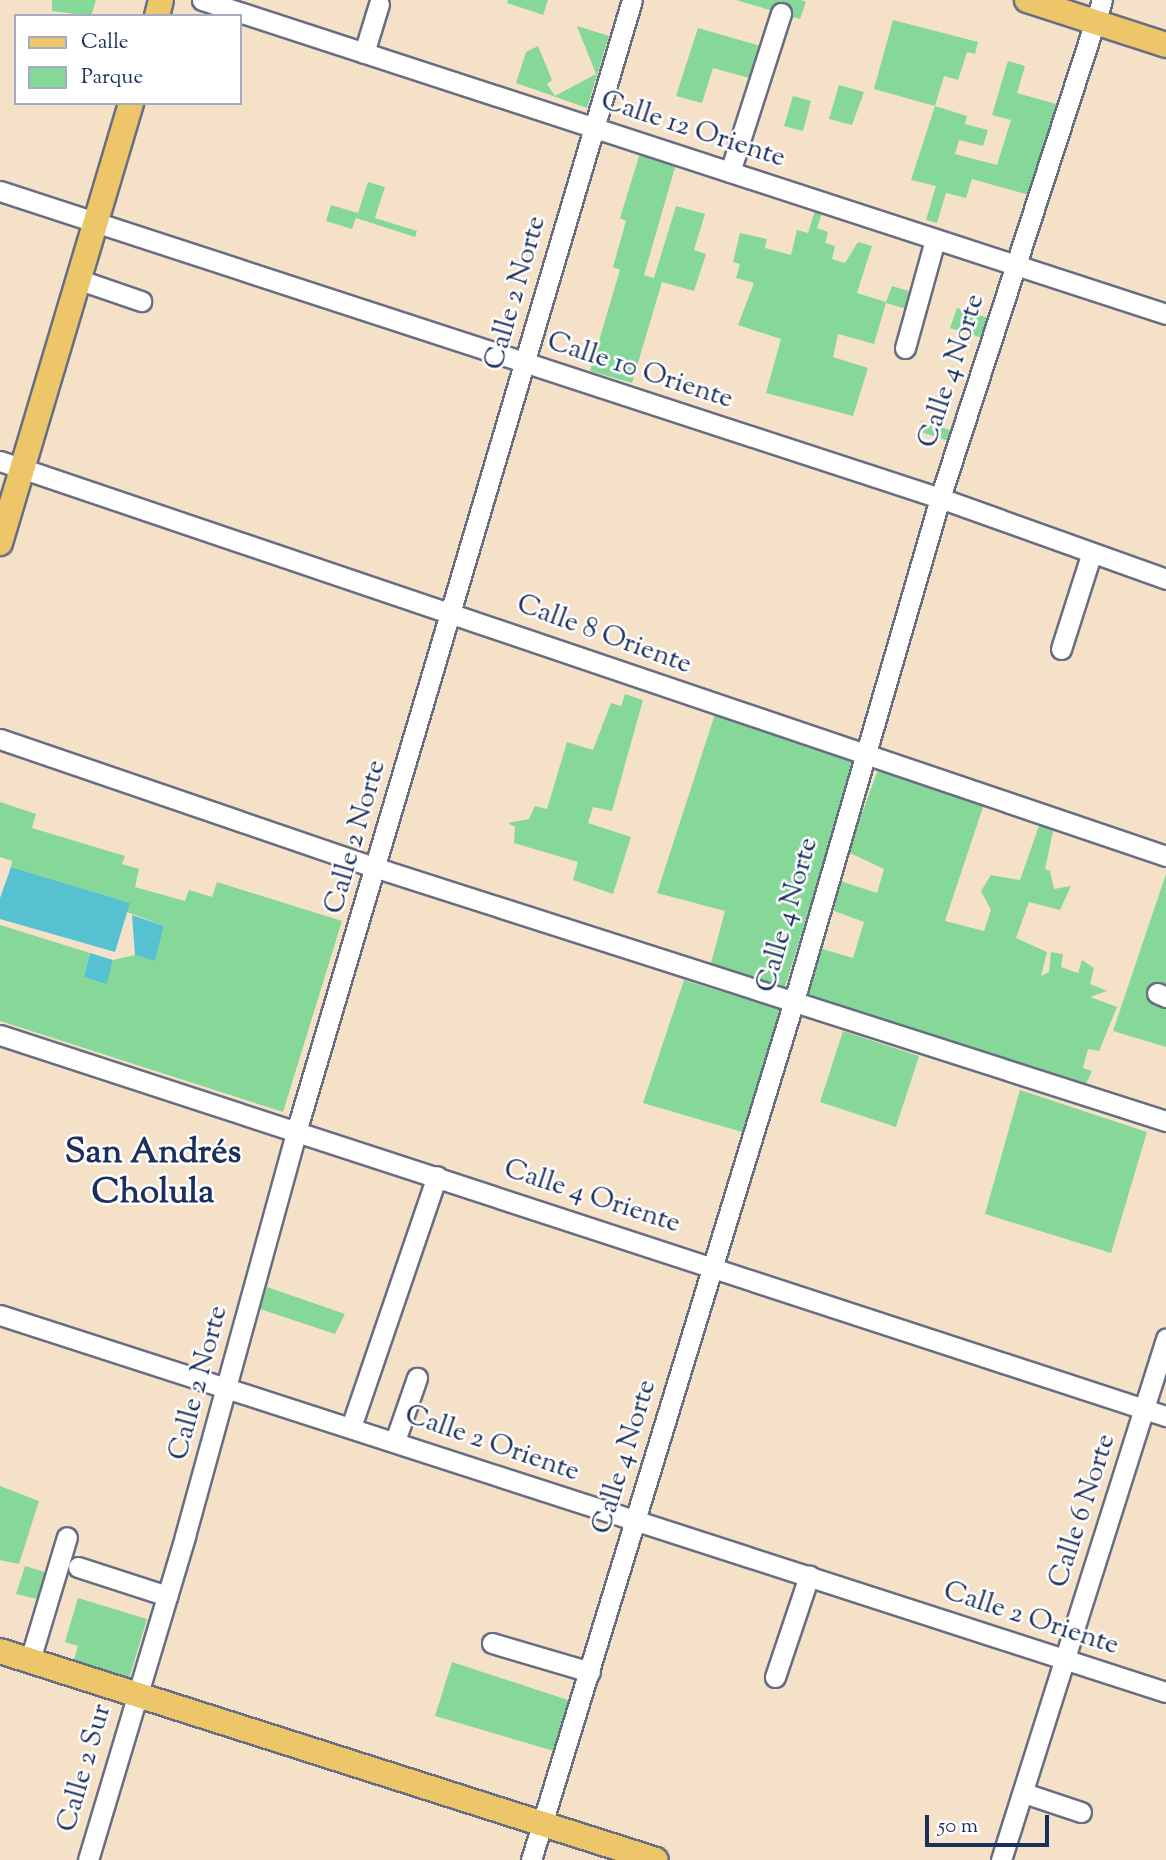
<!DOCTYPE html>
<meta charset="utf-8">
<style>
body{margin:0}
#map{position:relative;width:1166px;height:1860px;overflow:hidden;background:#f5e1c7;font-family:"Sorts Mill Goudy",serif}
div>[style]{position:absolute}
.green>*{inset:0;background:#86d899}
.water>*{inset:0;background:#56c1d1}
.roads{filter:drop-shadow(2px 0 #676d83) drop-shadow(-2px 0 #676d83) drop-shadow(0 2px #676d83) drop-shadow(0 -2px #676d83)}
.minor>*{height:19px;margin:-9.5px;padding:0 9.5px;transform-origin:9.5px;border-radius:9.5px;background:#fff}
.major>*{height:24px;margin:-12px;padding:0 12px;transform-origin:12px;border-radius:12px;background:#ecc669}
span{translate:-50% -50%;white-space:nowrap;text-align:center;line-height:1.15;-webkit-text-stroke:5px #fff;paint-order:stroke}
.street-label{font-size:28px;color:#1b2f5e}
.district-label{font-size:35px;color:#1b2f5e;font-weight:700}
.legend{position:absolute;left:14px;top:14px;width:228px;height:91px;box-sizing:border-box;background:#fff;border:2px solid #a4acbf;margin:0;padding:9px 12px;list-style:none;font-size:21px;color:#1b2f5e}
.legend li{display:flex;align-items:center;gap:14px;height:35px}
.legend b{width:35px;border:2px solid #a4acbf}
.scale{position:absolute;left:925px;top:1815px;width:124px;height:32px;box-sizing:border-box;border:4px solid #1b2f5e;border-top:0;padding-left:9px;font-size:21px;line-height:24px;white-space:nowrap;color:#1b2f5e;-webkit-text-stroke:5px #fff;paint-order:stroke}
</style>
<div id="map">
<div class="green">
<i style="clip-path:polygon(52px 0,96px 0,91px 16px,52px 11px)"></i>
<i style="clip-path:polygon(508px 0,548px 0,543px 15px,507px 3px)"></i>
<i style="clip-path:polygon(736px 0,801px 0,806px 2px,800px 19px)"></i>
<i style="clip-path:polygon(893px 20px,978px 42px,975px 54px,967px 52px,958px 80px,944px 76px,935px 106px,967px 116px,965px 124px,988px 130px,983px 146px,959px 140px,955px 154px,997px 165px,1011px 120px,992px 115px,1008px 61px,1025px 66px,1017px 93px,1056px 104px,1029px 195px,972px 179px,966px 198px,946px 193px,937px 223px,926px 220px,936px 186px,911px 180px,935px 106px,874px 89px)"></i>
<i style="clip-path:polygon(577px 26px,609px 36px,587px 108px,516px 83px,526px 52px,538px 46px,552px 80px,547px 84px,555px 96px,596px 74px)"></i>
<i style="clip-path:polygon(698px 28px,764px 47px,753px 79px,713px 68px,702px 103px,676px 96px)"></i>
<i style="clip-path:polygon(839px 85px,864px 92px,852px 125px,829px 119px)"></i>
<i style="clip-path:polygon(793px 96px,811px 101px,803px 131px,784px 126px)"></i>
<i style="clip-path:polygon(640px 153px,676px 164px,644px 275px,654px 278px,676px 206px,705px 214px,694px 250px,706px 254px,694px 291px,662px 282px,632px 383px,590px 371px,620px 270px,613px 267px,626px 221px,620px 218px)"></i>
<i style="clip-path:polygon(368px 182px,385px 187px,375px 218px,417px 231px,415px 237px,356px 218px,352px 229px,326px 221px,331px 205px,358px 213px)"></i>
<i style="clip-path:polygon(816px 207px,823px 210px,817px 228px,828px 232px,825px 243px,835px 246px,832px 259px,845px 263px,858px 242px,872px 246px,857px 293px,886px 302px,892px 286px,915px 293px,910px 310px,886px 303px,874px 344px,838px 334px,833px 357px,868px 368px,853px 416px,766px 393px,781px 339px,738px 325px,754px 283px,736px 278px,740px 264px,733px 262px,740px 233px,767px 239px,765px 248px,791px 255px,797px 230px,808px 233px)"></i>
<i style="clip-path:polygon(957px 308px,992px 319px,986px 339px,950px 328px)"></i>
<i style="clip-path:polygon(960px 399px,965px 401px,952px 442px,918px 431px,921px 421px,950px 430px)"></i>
<i style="clip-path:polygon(625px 694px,643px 700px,612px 811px,593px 807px,588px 823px,631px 837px,613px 894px,573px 880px,578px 862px,514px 843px,515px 827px,508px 823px,529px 819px,535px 806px,547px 809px,567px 742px,593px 750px,611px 703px,621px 706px)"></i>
<i style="clip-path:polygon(715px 714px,856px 758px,785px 987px,711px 963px,725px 911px,657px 893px)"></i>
<i style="clip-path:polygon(880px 764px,985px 801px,945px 921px,984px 931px,991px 910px,981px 891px,991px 875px,1020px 880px,1040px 823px,1054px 827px,1045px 869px,1050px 871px,1054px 889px,1071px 886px,1060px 910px,1029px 902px,1016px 938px,1047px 952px,1041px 976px,1049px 972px,1051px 952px,1063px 954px,1061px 967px,1078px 973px,1082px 960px,1094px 968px,1090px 984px,1107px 991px,1090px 997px,1117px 1007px,1099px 1051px,1088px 1049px,1083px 1068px,1092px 1071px,1086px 1084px,807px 996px,819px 948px,853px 958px,864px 922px,834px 911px,840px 881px,877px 893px,884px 869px,848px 852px)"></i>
<i style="clip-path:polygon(0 802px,36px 814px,32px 828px,125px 856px,122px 864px,139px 869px,135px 887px,185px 901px,189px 890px,212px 897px,217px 882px,342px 921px,283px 1112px,0 1021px,0 925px,90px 953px,84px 977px,107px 983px,113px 960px,135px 955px,155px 960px,164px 926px,127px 912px,129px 903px,11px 867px,12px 861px,0 857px)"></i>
<i style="clip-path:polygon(1166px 874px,1166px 1047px,1113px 1031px)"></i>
<i style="clip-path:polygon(684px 980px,782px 1010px,742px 1132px,643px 1103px)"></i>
<i style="clip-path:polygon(843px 1031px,919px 1056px,896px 1127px,820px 1102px)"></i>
<i style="clip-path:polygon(1020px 1090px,1147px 1132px,1111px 1253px,985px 1214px)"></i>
<i style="clip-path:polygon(267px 1287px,345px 1314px,335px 1334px,260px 1309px)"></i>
<i style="clip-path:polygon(0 1486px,39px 1501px,19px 1564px,0 1560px)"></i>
<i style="clip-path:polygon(25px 1566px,48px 1573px,37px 1599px,16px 1594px)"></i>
<i style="clip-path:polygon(78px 1598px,147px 1619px,129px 1679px,74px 1660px,78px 1646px,65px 1642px)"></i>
<i style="clip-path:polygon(452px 1662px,571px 1701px,554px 1751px,435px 1716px)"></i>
</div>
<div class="water">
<i style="clip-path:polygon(11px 867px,130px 903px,115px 952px,0 919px,0 898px)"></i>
<i style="clip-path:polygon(132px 915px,164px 926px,155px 961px,135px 955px)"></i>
<i style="clip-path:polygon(90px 953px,113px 960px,107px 984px,84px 977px)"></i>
</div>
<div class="roads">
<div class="minor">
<i style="left:202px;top:0;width:1014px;rotate:18.04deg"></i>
<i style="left:364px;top:53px;width:51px;rotate:-73deg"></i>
<i style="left:730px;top:172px;width:167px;rotate:-72.2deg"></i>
<i style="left:0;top:191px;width:989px;rotate:18.09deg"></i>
<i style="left:940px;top:498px;width:240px;rotate:19.7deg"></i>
<i style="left:77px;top:279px;width:68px;rotate:19deg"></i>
<i style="left:905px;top:348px;width:112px;rotate:-74.5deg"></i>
<i style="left:0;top:461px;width:1231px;rotate:18.71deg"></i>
<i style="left:1061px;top:649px;width:99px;rotate:-72.3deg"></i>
<i style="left:0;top:739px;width:398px;rotate:18.9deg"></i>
<i style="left:377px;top:868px;width:829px;rotate:17.78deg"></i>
<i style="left:1157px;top:993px;width:10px;rotate:24deg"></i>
<i style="left:0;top:1035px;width:1227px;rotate:18.1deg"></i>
<i style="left:0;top:1315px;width:1225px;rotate:17.92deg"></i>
<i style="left:351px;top:1427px;width:265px;rotate:-71.1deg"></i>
<i style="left:395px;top:1441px;width:67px;rotate:-70.8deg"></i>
<i style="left:78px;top:1567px;width:94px;rotate:18deg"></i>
<i style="left:492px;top:1643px;width:102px;rotate:16.5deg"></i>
<i style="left:30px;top:1660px;width:128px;rotate:-73.3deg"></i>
<i style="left:775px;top:1677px;width:107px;rotate:-71.4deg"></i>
<i style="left:1024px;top:1793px;width:60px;rotate:18.4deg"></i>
<i style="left:88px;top:1860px;width:338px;rotate:-73.3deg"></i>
<i style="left:185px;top:1536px;width:419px;rotate:-74.6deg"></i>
<i style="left:296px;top:1132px;width:1181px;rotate:-73.47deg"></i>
<i style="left:531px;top:1860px;width:898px;rotate:-72.98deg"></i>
<i style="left:794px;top:1001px;width:524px;rotate:-73.81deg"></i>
<i style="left:940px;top:498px;width:524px;rotate:-71.98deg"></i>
<i style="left:1001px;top:1860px;width:547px;rotate:-72.43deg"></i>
</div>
<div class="major">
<i style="left:1027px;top:0;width:146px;rotate:17.9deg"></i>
<i style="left:157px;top:16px;width:16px;rotate:-76deg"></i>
<i style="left:0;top:543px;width:459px;rotate:-73.4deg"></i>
<i style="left:0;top:1651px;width:688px;rotate:17.67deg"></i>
</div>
</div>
<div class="street-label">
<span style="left:693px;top:130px;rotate:18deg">Calle 12 Oriente</span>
<span style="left:516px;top:293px;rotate:-74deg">Calle 2 Norte</span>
<span style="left:640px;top:371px;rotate:18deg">Calle 10 Oriente</span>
<span style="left:952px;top:371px;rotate:-72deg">Calle 4 Norte</span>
<span style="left:604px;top:635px;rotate:20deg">Calle 8 Oriente</span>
<span style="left:356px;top:837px;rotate:-74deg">Calle 2 Norte</span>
<span style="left:788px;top:915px;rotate:-74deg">Calle 4 Norte</span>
<span style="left:592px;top:1197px;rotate:18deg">Calle 4 Oriente</span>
<span style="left:199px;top:1383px;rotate:-75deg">Calle 2 Norte</span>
<span style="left:492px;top:1444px;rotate:19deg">Calle 2 Oriente</span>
<span style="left:625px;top:1457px;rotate:-73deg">Calle 4 Norte</span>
<span style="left:1083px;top:1511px;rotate:-72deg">Calle 6 Norte</span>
<span style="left:1031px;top:1619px;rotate:18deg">Calle 2 Oriente</span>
<span style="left:85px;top:1768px;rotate:-74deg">Calle 2 Sur</span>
</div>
<div class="district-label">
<span style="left:153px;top:1174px">San Andrés<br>Cholula</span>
</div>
<ul class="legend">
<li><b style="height:9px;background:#ecc669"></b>Calle</li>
<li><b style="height:19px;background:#86d899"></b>Parque</li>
</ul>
<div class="scale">50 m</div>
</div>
